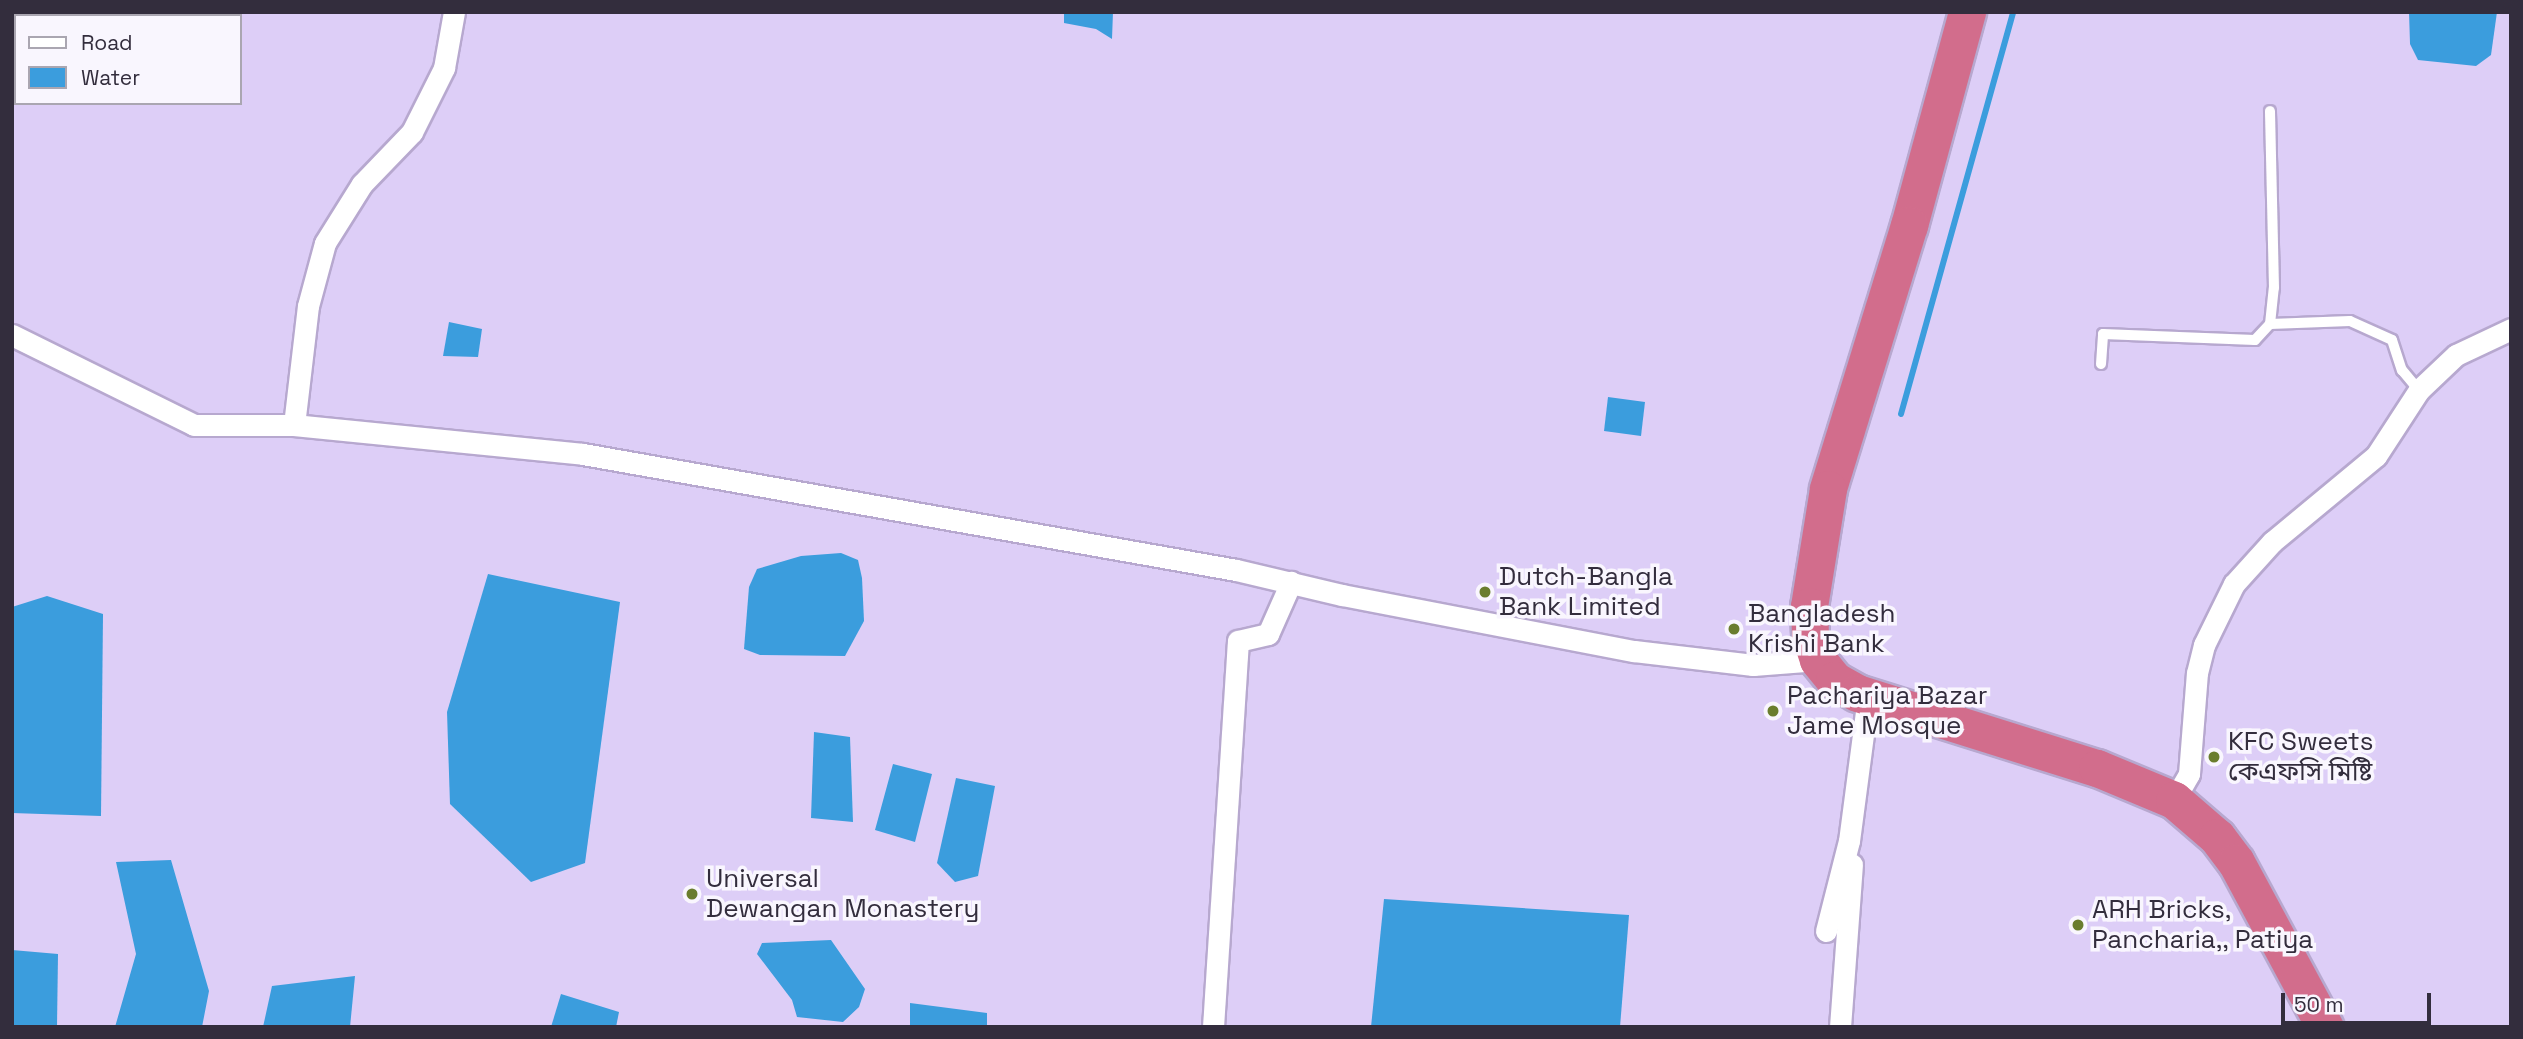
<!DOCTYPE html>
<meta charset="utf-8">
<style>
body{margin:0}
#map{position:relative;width:2523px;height:1039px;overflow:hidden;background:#ddcef7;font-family:"Space Grotesk","Noto Sans Bengali",sans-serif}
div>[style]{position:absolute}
.water>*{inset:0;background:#3b9ddd}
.stream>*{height:6px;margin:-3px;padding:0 3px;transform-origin:3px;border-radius:3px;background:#3b9ddd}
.roads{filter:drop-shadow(2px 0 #b7a8cf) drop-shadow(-2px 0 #b7a8cf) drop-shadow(0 2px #b7a8cf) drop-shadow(0 -2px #b7a8cf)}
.lane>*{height:10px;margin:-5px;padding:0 5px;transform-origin:5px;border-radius:5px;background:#fff}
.street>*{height:21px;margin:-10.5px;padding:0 10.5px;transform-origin:10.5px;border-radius:10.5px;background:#fff}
.highway>*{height:37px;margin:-18.5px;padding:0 18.5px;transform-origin:18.5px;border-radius:18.5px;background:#d26d8c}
.dots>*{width:19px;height:19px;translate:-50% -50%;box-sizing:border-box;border:4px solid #f9f6fe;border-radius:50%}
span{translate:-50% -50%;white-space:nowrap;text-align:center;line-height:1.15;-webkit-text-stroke:7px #f9f6fe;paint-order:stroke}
.poi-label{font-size:26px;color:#332d3d}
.left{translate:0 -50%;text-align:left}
.frame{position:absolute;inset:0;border:14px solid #332d3d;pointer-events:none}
.legend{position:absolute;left:14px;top:14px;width:228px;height:91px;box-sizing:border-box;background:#f9f6fe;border:2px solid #aaa6b1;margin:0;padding:9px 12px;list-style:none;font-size:21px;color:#332d3d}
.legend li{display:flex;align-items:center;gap:14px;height:35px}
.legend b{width:35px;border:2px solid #aaa6b1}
.scale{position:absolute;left:2281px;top:993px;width:150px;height:32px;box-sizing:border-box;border:4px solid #332d3d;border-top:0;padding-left:9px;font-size:21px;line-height:24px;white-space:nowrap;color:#332d3d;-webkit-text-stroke:5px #f9f6fe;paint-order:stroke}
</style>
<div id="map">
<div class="water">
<i style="clip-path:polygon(1064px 12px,1113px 12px,1112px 39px,1096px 29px,1064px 23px)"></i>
<i style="clip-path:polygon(2409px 12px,2497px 12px,2491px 55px,2476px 66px,2418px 60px,2410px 44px)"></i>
<i style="clip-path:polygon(449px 322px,482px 329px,478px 357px,443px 356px)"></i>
<i style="clip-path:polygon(1608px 397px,1645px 402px,1641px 436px,1604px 431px)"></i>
<i style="clip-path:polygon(841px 553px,858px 560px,862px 578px,864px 621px,845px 656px,760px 655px,744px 649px,749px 587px,757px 569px,801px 556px)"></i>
<i style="clip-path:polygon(488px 574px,620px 602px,585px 863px,531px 882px,450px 804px,447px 712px)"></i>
<i style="clip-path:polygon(47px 596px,103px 614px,101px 816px,12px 813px,12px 607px)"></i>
<i style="clip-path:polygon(814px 732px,850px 737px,853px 822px,811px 818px)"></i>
<i style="clip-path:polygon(893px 764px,932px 774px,915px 842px,875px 830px)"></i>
<i style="clip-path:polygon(956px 778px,995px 786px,978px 876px,955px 882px,937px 863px)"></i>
<i style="clip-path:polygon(171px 860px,209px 991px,202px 1027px,115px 1027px,136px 954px,116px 862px)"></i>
<i style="clip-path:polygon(1384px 899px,1629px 915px,1620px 1027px,1371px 1027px)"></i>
<i style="clip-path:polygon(831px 940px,865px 989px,859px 1007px,843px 1022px,797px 1017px,792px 1000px,757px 954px,762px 943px)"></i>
<i style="clip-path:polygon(12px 950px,58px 954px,57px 1027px,12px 1027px)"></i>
<i style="clip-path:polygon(355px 976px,350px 1027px,263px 1027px,272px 986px)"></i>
<i style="clip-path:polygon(561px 994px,619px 1012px,616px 1027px,551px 1027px)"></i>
<i style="clip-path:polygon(910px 1003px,987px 1013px,987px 1027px,910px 1027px)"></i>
</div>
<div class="stream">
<i style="left:1901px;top:414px;width:417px;rotate:-74.4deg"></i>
</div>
<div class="roads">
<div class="lane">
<i style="left:2270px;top:324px;width:80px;rotate:-2.1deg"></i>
<i style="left:2350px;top:321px;width:46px;rotate:24.3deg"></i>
<i style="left:2392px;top:340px;width:32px;rotate:72deg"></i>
<i style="left:2402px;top:370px;width:26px;rotate:50deg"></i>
<i style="left:2101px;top:364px;width:30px;rotate:-86deg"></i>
<i style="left:2103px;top:334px;width:152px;rotate:2.3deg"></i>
<i style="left:2255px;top:340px;width:22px;rotate:-47deg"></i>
<i style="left:2270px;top:324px;width:36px;rotate:-84deg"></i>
<i style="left:2274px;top:288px;width:177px;rotate:-91.3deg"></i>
</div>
<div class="street">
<i style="left:12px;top:335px;width:203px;rotate:26.3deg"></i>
<i style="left:194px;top:425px;width:100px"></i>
<i style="left:294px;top:425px;width:290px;rotate:5.7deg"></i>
<i style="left:583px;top:454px;width:663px;rotate:10.07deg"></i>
<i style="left:1236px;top:570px;width:109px;rotate:13.3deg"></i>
<i style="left:1342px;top:595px;width:297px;rotate:10.9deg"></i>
<i style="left:1634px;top:651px;width:120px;rotate:6.7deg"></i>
<i style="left:1753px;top:665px;width:65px;rotate:-4.4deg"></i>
<i style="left:294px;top:425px;width:120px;rotate:-83.3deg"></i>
<i style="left:308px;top:306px;width:65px;rotate:-74.9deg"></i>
<i style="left:325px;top:243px;width:70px;rotate:-57.9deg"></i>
<i style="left:362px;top:184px;width:72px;rotate:-46.1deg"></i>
<i style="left:412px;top:132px;width:72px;rotate:-63.4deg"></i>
<i style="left:444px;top:68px;width:57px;rotate:-79.9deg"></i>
<i style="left:2174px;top:800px;width:30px;rotate:-60deg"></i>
<i style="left:2189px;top:774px;width:101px;rotate:-85.5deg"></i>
<i style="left:2197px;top:673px;width:29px;rotate:-76deg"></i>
<i style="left:2204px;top:645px;width:68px;rotate:-63.8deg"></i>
<i style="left:2234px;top:584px;width:57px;rotate:-47.9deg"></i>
<i style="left:2272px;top:542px;width:135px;rotate:-39.6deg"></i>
<i style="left:2376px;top:456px;width:79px;rotate:-56.9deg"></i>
<i style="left:2419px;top:390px;width:51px;rotate:-43.4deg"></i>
<i style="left:2456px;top:355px;width:61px;rotate:-25.3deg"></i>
<i style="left:1826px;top:931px;width:93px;rotate:-75.7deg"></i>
<i style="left:1849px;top:841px;width:145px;rotate:-82.5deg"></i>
<i style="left:1213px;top:1027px;width:387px;rotate:-86.3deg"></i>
<i style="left:1238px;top:641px;width:31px;rotate:-13deg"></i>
<i style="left:1268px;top:634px;width:57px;rotate:-66.1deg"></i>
<i style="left:1840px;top:1027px;width:163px;rotate:-85.8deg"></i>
</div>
<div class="highway">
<i style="left:1967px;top:12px;width:221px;rotate:105.2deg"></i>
<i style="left:1909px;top:225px;width:276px;rotate:107.1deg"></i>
<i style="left:1828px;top:489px;width:119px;rotate:99.2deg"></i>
<i style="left:1809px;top:606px;width:29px;rotate:88deg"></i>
<i style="left:1810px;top:635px;width:26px;rotate:72deg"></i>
<i style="left:1818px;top:660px;width:26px;rotate:51deg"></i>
<i style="left:1834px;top:680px;width:26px;rotate:29deg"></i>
<i style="left:1857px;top:693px;width:251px;rotate:17.4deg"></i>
<i style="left:2097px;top:768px;width:83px;rotate:22.6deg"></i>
<i style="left:2174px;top:800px;width:57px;rotate:40.7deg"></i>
<i style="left:2217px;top:837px;width:31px;rotate:53deg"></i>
<i style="left:2236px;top:862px;width:187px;rotate:61.7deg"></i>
</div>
</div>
<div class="dots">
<i style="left:1485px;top:592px;background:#6a7d2e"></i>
<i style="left:1734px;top:629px;background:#6a7d2e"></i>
<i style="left:1773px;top:711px;background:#6a7d2e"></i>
<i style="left:2214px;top:757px;background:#6a7d2e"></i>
<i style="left:692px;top:894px;background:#6a7d2e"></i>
<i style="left:2078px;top:925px;background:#6a7d2e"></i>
</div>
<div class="poi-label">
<span class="left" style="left:1499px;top:592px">Dutch-Bangla<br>Bank Limited</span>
<span class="left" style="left:1748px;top:629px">Bangladesh<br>Krishi Bank</span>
<span class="left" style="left:1787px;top:711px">Pachariya Bazar<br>Jame Mosque</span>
<span class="left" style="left:2228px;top:757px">KFC Sweets<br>কেএফসি মিষ্টি</span>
<span class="left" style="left:706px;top:894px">Universal<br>Dewangan Monastery</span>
<span class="left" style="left:2092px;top:925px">ARH Bricks,<br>Pancharia,, Patiya</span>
</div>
<div class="frame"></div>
<ul class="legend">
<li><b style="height:9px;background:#fff"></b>Road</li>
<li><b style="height:19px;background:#3b9ddd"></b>Water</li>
</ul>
<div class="scale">50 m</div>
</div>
